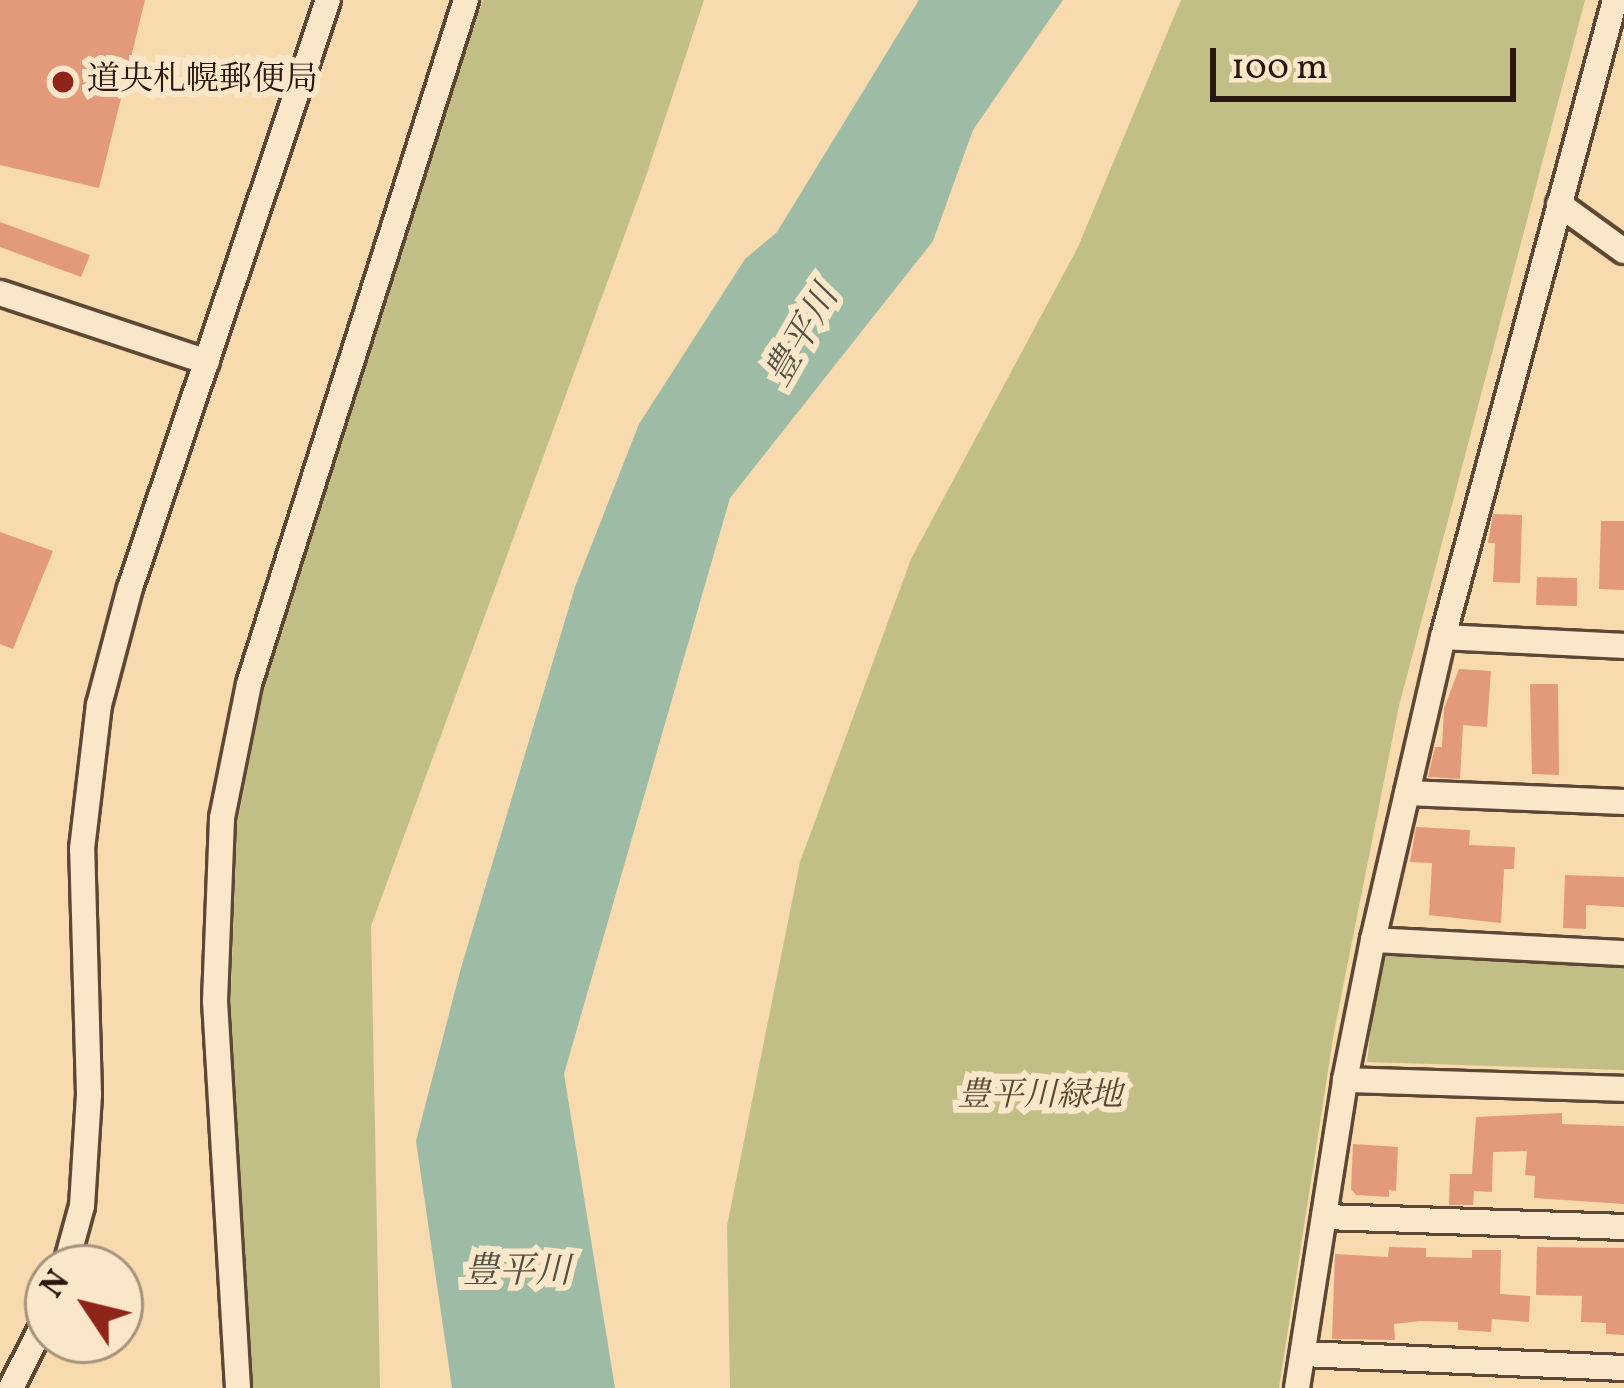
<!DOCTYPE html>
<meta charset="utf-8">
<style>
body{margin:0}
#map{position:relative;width:1624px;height:1388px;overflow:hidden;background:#f7daad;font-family:Vollkorn,"Noto Serif JP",serif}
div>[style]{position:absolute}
.green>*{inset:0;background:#c1be86}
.water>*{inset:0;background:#9ebba6}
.building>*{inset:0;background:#e39a7b}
.roads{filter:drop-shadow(3px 0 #5c4834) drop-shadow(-3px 0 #5c4834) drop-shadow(0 3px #5c4834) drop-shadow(0 -3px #5c4834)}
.minor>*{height:24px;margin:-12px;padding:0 12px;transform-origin:12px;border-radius:12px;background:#fae7ca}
.dots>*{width:33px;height:33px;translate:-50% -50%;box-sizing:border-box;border:6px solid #fae7ca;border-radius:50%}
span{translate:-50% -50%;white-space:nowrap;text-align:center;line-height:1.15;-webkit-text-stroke:12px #fae7ca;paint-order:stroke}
.poi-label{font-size:33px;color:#28170c}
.left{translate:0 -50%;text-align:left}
.park-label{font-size:33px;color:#564931;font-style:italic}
.water-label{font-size:36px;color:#515042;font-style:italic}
.north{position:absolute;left:24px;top:1244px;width:120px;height:120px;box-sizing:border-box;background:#fae7ca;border:3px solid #a6947e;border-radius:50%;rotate:305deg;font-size:33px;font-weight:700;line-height:48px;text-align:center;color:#28170c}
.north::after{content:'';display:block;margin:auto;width:42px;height:54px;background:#8f2418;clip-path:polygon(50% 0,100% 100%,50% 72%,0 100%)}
.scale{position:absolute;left:1210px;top:48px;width:306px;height:54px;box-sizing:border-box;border:6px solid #28170c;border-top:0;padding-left:15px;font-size:36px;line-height:42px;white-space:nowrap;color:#28170c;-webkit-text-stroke:9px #fae7ca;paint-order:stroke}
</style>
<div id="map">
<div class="green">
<i style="clip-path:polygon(483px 0,704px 0,644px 182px,371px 926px,380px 1388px,251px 1388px,229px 1043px,237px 825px,277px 621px)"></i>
<i style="clip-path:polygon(1181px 0,1585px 0,1399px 706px,1334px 1032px,1279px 1388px,730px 1388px,727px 1226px,800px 862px,911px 559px,1078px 247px)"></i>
<i style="clip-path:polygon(1386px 954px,1624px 964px,1624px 1070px,1367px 1062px,1379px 960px)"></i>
</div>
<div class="water">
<i style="clip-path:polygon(919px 0,1063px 0,973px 130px,933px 241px,730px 498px,564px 1074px,615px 1388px,452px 1388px,416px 1141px,461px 968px,575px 587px,639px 424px,745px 259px,777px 232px)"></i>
</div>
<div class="building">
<i style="clip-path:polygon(0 0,145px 0,99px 188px,0 165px)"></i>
<i style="clip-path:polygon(0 222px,90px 255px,81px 277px,0 247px)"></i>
<i style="clip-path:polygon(1493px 514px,1522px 515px,1520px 583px,1493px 582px,1495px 543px,1488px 543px)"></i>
<i style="clip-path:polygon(1601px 521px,1624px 521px,1624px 590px,1599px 589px)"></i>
<i style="clip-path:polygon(0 532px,53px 551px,13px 649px,0 644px)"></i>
<i style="clip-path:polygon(1537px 577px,1577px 578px,1577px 606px,1536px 605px)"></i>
<i style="clip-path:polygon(1459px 669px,1491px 671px,1487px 727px,1463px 725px,1460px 779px,1428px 777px,1435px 747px,1442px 747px,1444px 708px)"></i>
<i style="clip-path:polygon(1530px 684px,1558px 684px,1559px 775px,1532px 774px)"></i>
<i style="clip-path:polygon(1416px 827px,1470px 830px,1469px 845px,1515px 847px,1514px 869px,1504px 869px,1501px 923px,1429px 915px,1432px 863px,1410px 862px)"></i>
<i style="clip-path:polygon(1565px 875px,1624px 877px,1624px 907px,1586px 905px,1586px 929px,1563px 928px)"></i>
<i style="clip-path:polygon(1562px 1113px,1562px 1124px,1624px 1126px,1624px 1204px,1534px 1198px,1535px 1176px,1525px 1175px,1527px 1151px,1493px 1152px,1492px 1192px,1474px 1191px,1473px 1205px,1449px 1205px,1450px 1174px,1472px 1174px,1476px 1117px)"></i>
<i style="clip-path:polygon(1353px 1144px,1398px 1147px,1396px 1191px,1389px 1190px,1389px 1197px,1356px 1195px,1351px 1189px)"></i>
<i style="clip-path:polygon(1389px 1247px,1426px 1248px,1426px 1257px,1472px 1258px,1472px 1250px,1501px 1250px,1500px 1294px,1530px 1296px,1529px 1322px,1492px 1319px,1491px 1332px,1458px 1330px,1458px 1322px,1420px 1321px,1394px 1324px,1395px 1340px,1332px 1339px,1335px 1254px,1388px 1257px)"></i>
<i style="clip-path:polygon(1537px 1247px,1624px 1248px,1624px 1335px,1606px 1334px,1606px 1323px,1581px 1322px,1582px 1296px,1536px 1295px)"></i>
</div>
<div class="roads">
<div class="minor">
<i style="left:1559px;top:204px;width:80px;rotate:35.9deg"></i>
<i style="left:0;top:293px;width:218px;rotate:18.4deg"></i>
<i style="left:1443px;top:637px;width:181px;rotate:2.8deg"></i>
<i style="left:1407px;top:793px;width:217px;rotate:2.4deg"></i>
<i style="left:1373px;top:940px;width:251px;rotate:3deg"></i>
<i style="left:1345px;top:1080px;width:279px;rotate:1.8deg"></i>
<i style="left:1324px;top:1217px;width:300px;rotate:1.9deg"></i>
<i style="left:65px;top:1268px;width:64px;rotate:-74.7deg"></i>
<i style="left:82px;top:1206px;width:112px;rotate:-86.4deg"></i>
<i style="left:89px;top:1094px;width:245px;rotate:-91.6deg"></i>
<i style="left:82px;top:849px;width:145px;rotate:-83.3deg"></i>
<i style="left:99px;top:705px;width:121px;rotate:-75.2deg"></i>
<i style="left:130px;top:588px;width:620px;rotate:-71.39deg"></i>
<i style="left:1303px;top:1354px;width:321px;rotate:2.5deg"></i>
<i style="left:11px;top:1388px;width:82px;rotate:-63.1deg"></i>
<i style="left:238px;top:1388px;width:388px;rotate:-93.4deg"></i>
<i style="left:215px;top:1001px;width:183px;rotate:-87.8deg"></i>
<i style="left:222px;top:818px;width:137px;rotate:-78.6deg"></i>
<i style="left:249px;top:684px;width:718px;rotate:-72.4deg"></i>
<i style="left:1297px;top:1388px;width:312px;rotate:-81.1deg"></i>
<i style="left:1345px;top:1080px;width:143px;rotate:-78.7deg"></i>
<i style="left:1373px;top:940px;width:311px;rotate:-77deg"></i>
<i style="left:1443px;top:637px;width:660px;rotate:-74.89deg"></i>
</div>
</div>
<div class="dots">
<i style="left:63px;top:82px;background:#8f2418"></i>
</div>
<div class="poi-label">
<span class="left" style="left:87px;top:82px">道央札幌郵便局</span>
</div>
<div class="park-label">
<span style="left:1040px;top:1098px">豊平川緑地</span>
</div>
<div class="water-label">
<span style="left:804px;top:337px;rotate:-60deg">豊平川</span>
<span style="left:517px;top:1274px">豊平川</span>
</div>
<div class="north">N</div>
<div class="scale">100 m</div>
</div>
